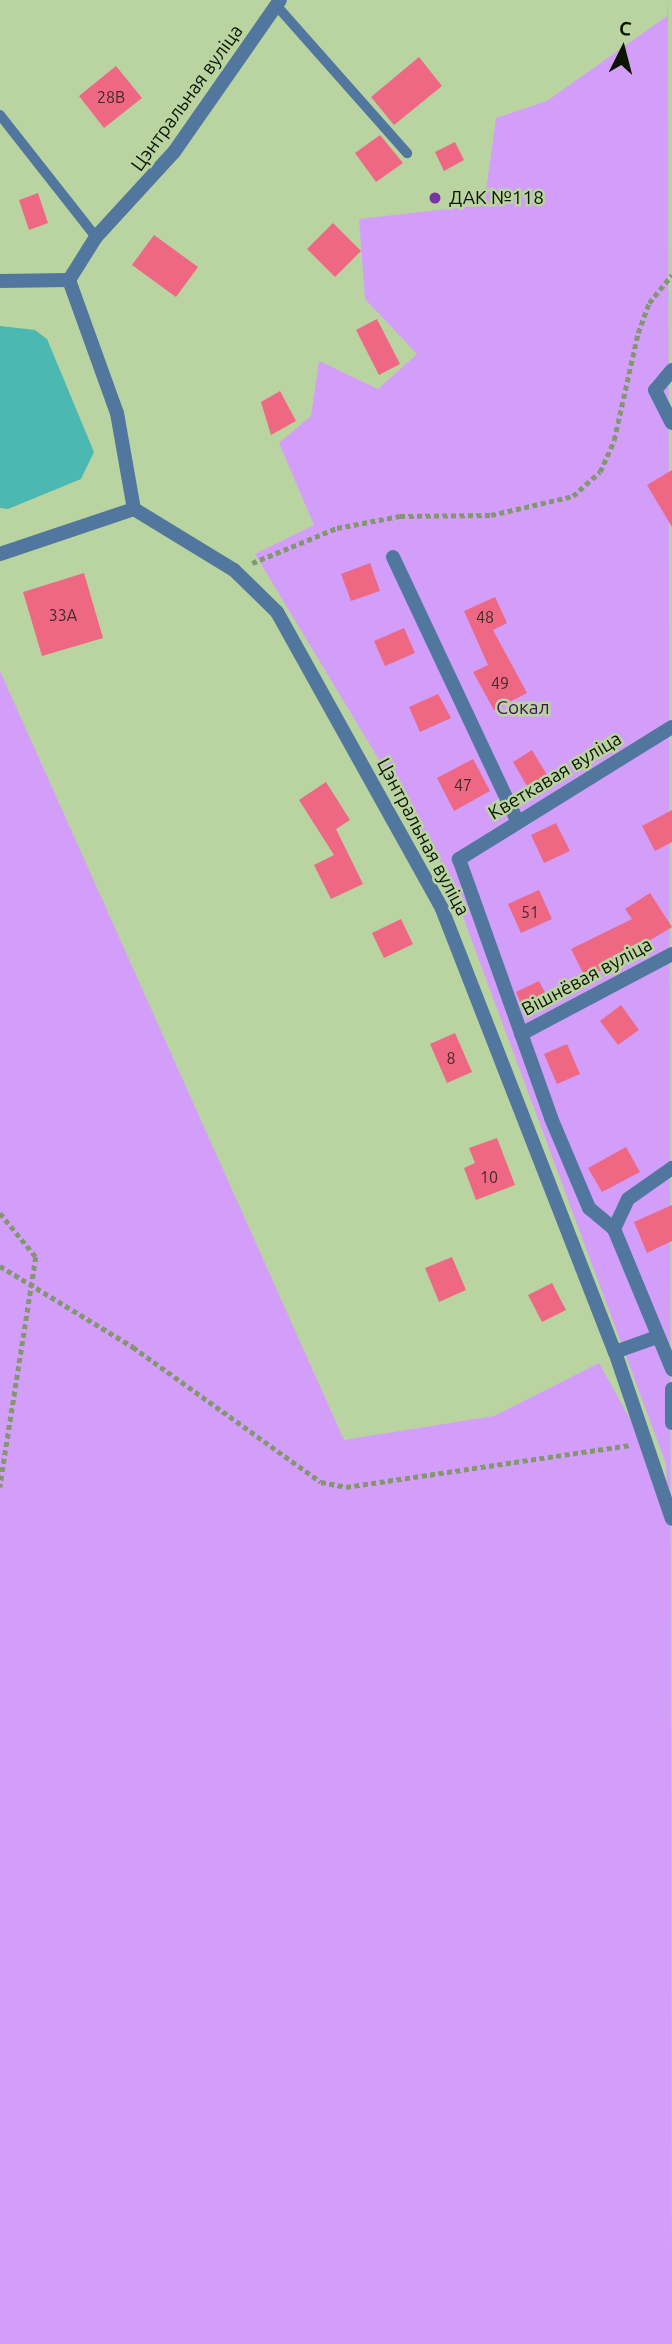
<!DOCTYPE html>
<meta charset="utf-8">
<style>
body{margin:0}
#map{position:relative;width:672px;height:2344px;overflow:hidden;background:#bad4a1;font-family:Ubuntu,sans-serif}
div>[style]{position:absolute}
.green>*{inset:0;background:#d29ef9}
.water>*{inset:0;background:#4bb8b2}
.building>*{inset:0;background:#ee6884}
.path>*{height:4.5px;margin-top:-2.25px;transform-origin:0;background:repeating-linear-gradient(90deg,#83976f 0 5px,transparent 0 8.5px)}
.service>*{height:10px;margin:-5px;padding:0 5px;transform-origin:5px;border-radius:5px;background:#51779e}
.minor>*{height:14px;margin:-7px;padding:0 7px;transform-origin:7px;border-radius:7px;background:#51779e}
.dots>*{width:19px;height:19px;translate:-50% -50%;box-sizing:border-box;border:4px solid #bad4a1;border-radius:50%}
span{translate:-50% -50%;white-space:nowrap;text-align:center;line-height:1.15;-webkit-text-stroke:5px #bad4a1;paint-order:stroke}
.number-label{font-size:16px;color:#442a24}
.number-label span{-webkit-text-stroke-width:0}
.street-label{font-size:19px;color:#0c1504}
.poi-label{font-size:19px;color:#0c1504}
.left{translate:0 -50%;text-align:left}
.park-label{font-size:19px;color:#3e1357}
.north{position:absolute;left:588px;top:14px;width:70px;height:70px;-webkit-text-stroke:5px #bad4a1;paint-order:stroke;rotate:6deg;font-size:19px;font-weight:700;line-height:28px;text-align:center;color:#0c1504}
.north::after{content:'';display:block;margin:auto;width:24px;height:32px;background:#0c1504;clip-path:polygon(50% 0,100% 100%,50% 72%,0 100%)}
</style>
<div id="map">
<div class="green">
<i style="clip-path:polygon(668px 0,672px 2344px,0 2344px,0 671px,344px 1440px,494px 1416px,599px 1363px,667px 1486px,666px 1464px,446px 871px,255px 554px,314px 525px,279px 443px,311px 416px,319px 361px,378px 389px,417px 354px,365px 299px,359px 219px,484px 205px,496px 118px,547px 101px,667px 16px)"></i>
</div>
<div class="water">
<i style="clip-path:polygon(0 326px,35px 330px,47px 339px,94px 452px,81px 479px,8px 509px,0 508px)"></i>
</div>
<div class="building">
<i style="clip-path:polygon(419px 57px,442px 86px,394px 125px,371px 97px)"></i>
<i style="clip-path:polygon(116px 66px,142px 98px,104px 128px,79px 96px)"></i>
<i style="clip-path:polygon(380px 135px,403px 163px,376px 182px,355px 153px)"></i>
<i style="clip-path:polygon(455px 142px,464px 160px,444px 171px,435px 152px)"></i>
<i style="clip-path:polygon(38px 193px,48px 223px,29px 230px,19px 200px)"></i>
<i style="clip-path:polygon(333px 223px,361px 251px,335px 277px,307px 249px)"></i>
<i style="clip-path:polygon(154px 235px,198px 267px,176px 297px,132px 265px)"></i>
<i style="clip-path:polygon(377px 319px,400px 364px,379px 375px,356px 330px)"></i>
<i style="clip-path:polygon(280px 391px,296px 421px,271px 435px,261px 402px)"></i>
<i style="clip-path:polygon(672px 470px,672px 527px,647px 485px)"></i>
<i style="clip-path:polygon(370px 563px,380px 591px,351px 601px,341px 574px)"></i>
<i style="clip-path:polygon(84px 573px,103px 638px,42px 656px,23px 592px)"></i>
<i style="clip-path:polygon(495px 597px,507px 623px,493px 630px,527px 693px,494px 710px,473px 672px,488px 665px,464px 611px)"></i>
<i style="clip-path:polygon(404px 628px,415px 653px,385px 666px,374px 641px)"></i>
<i style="clip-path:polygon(438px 694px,451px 718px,420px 732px,409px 707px)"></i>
<i style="clip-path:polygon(532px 750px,547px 775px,527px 786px,513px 762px)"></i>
<i style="clip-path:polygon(473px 759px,490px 791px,454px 811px,437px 778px)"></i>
<i style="clip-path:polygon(326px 782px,350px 820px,336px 829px,363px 884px,331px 899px,314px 865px,334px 855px,299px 800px)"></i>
<i style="clip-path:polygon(672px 810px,672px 842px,655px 851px,642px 826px)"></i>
<i style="clip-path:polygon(556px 823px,570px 851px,544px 863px,531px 835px)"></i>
<i style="clip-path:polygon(539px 890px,552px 919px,521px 933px,508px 904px)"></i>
<i style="clip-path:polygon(650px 893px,672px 927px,586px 979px,571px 949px,632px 919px,625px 909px)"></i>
<i style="clip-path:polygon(401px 919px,413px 944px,384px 958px,372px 933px)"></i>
<i style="clip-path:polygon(539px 981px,550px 1002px,525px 1014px,516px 992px)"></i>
<i style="clip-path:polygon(621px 1005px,639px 1030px,618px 1045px,600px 1021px)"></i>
<i style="clip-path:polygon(455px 1033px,472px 1072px,447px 1083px,430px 1044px)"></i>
<i style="clip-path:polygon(567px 1044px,580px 1074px,557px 1084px,544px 1054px)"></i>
<i style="clip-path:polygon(497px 1138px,515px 1185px,476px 1200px,464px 1168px,475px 1163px,469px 1148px)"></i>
<i style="clip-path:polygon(626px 1147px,640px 1172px,602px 1192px,588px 1168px)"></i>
<i style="clip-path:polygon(672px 1205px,672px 1241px,647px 1253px,634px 1222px)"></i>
<i style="clip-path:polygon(452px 1257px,466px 1290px,439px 1302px,425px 1268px)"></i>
<i style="clip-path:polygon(552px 1283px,566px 1310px,542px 1322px,528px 1295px)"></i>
</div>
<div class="path">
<i style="left:252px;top:563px;width:92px;rotate:-22.4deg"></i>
<i style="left:337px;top:528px;width:64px;rotate:-10.8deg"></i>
<i style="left:400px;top:516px;width:91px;rotate:-0.6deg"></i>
<i style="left:491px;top:515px;width:84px;rotate:-13deg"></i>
<i style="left:573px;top:496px;width:36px;rotate:-42deg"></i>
<i style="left:600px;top:472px;width:35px;rotate:-66deg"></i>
<i style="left:614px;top:440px;width:110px;rotate:-77.4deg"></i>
<i style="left:638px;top:333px;width:32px;rotate:-70deg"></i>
<i style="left:649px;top:303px;width:36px;rotate:-51deg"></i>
<i style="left:0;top:1213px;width:57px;rotate:50.7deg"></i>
<i style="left:36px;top:1257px;width:233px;rotate:98.9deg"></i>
<i style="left:0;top:1266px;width:156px;rotate:31.3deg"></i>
<i style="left:133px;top:1347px;width:231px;rotate:35.7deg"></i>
<i style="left:321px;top:1482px;width:25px;rotate:11deg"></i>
<i style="left:346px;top:1487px;width:286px;rotate:-8.4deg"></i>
</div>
<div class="service">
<i style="left:276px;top:5px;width:198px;rotate:48.5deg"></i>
<i style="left:0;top:115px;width:155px;rotate:51.8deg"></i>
</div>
<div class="minor">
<i style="left:69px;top:280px;width:51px;rotate:-57.9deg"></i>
<i style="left:96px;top:237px;width:115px;rotate:-47.5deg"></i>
<i style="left:174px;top:152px;width:185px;rotate:-55.1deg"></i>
<i style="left:0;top:281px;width:69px;rotate:-0.8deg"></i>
<i style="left:69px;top:280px;width:141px;rotate:70.2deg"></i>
<i style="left:117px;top:413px;width:97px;rotate:80deg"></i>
<i style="left:134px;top:509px;width:117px;rotate:31.4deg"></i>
<i style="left:234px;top:570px;width:60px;rotate:44.3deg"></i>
<i style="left:277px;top:612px;width:340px;rotate:60.9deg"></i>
<i style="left:442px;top:909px;width:476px;rotate:68.7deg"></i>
<i style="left:615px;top:1352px;width:176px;rotate:71.2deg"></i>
<i style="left:672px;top:370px;width:26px;rotate:130deg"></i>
<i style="left:655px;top:390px;width:37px;rotate:63deg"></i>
<i style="left:0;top:554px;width:141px;rotate:-18.6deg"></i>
<i style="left:393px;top:557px;width:291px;rotate:64.8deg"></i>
<i style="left:672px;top:727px;width:251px;rotate:148.2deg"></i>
<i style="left:459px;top:859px;width:275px;rotate:70.4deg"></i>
<i style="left:551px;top:1118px;width:98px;rotate:67.1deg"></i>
<i style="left:589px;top:1208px;width:33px;rotate:40deg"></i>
<i style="left:614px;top:1229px;width:152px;rotate:67.5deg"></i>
<i style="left:521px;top:1034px;width:171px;rotate:-27.9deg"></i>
<i style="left:614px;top:1229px;width:33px;rotate:-65deg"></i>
<i style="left:628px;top:1199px;width:54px;rotate:-35.2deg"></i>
<i style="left:615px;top:1352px;width:45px;rotate:-19.7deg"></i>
<i style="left:672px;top:1389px;width:34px;rotate:90deg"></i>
</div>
<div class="dots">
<i style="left:435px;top:198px;background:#7a33a5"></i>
</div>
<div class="number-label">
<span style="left:111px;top:97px">28В</span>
<span style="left:63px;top:615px">33А</span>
<span style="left:485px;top:617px">48</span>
<span style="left:500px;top:683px">49</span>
<span style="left:463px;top:785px">47</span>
<span style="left:530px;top:912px">51</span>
<span style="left:451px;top:1058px">8</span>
<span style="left:489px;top:1177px">10</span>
</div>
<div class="street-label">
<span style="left:187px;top:98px;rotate:-54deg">Цэнтральная вуліца</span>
<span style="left:555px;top:776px;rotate:-31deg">Кветкавая вуліца</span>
<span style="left:423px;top:837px;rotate:62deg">Цэнтральная вуліца</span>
<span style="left:587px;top:977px;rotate:-28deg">Вішнёвая вуліца</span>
</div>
<div class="poi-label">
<span class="left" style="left:449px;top:198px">ДАК №118</span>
</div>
<div class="park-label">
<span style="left:523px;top:708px">Сокал</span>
</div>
<div class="north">С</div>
</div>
